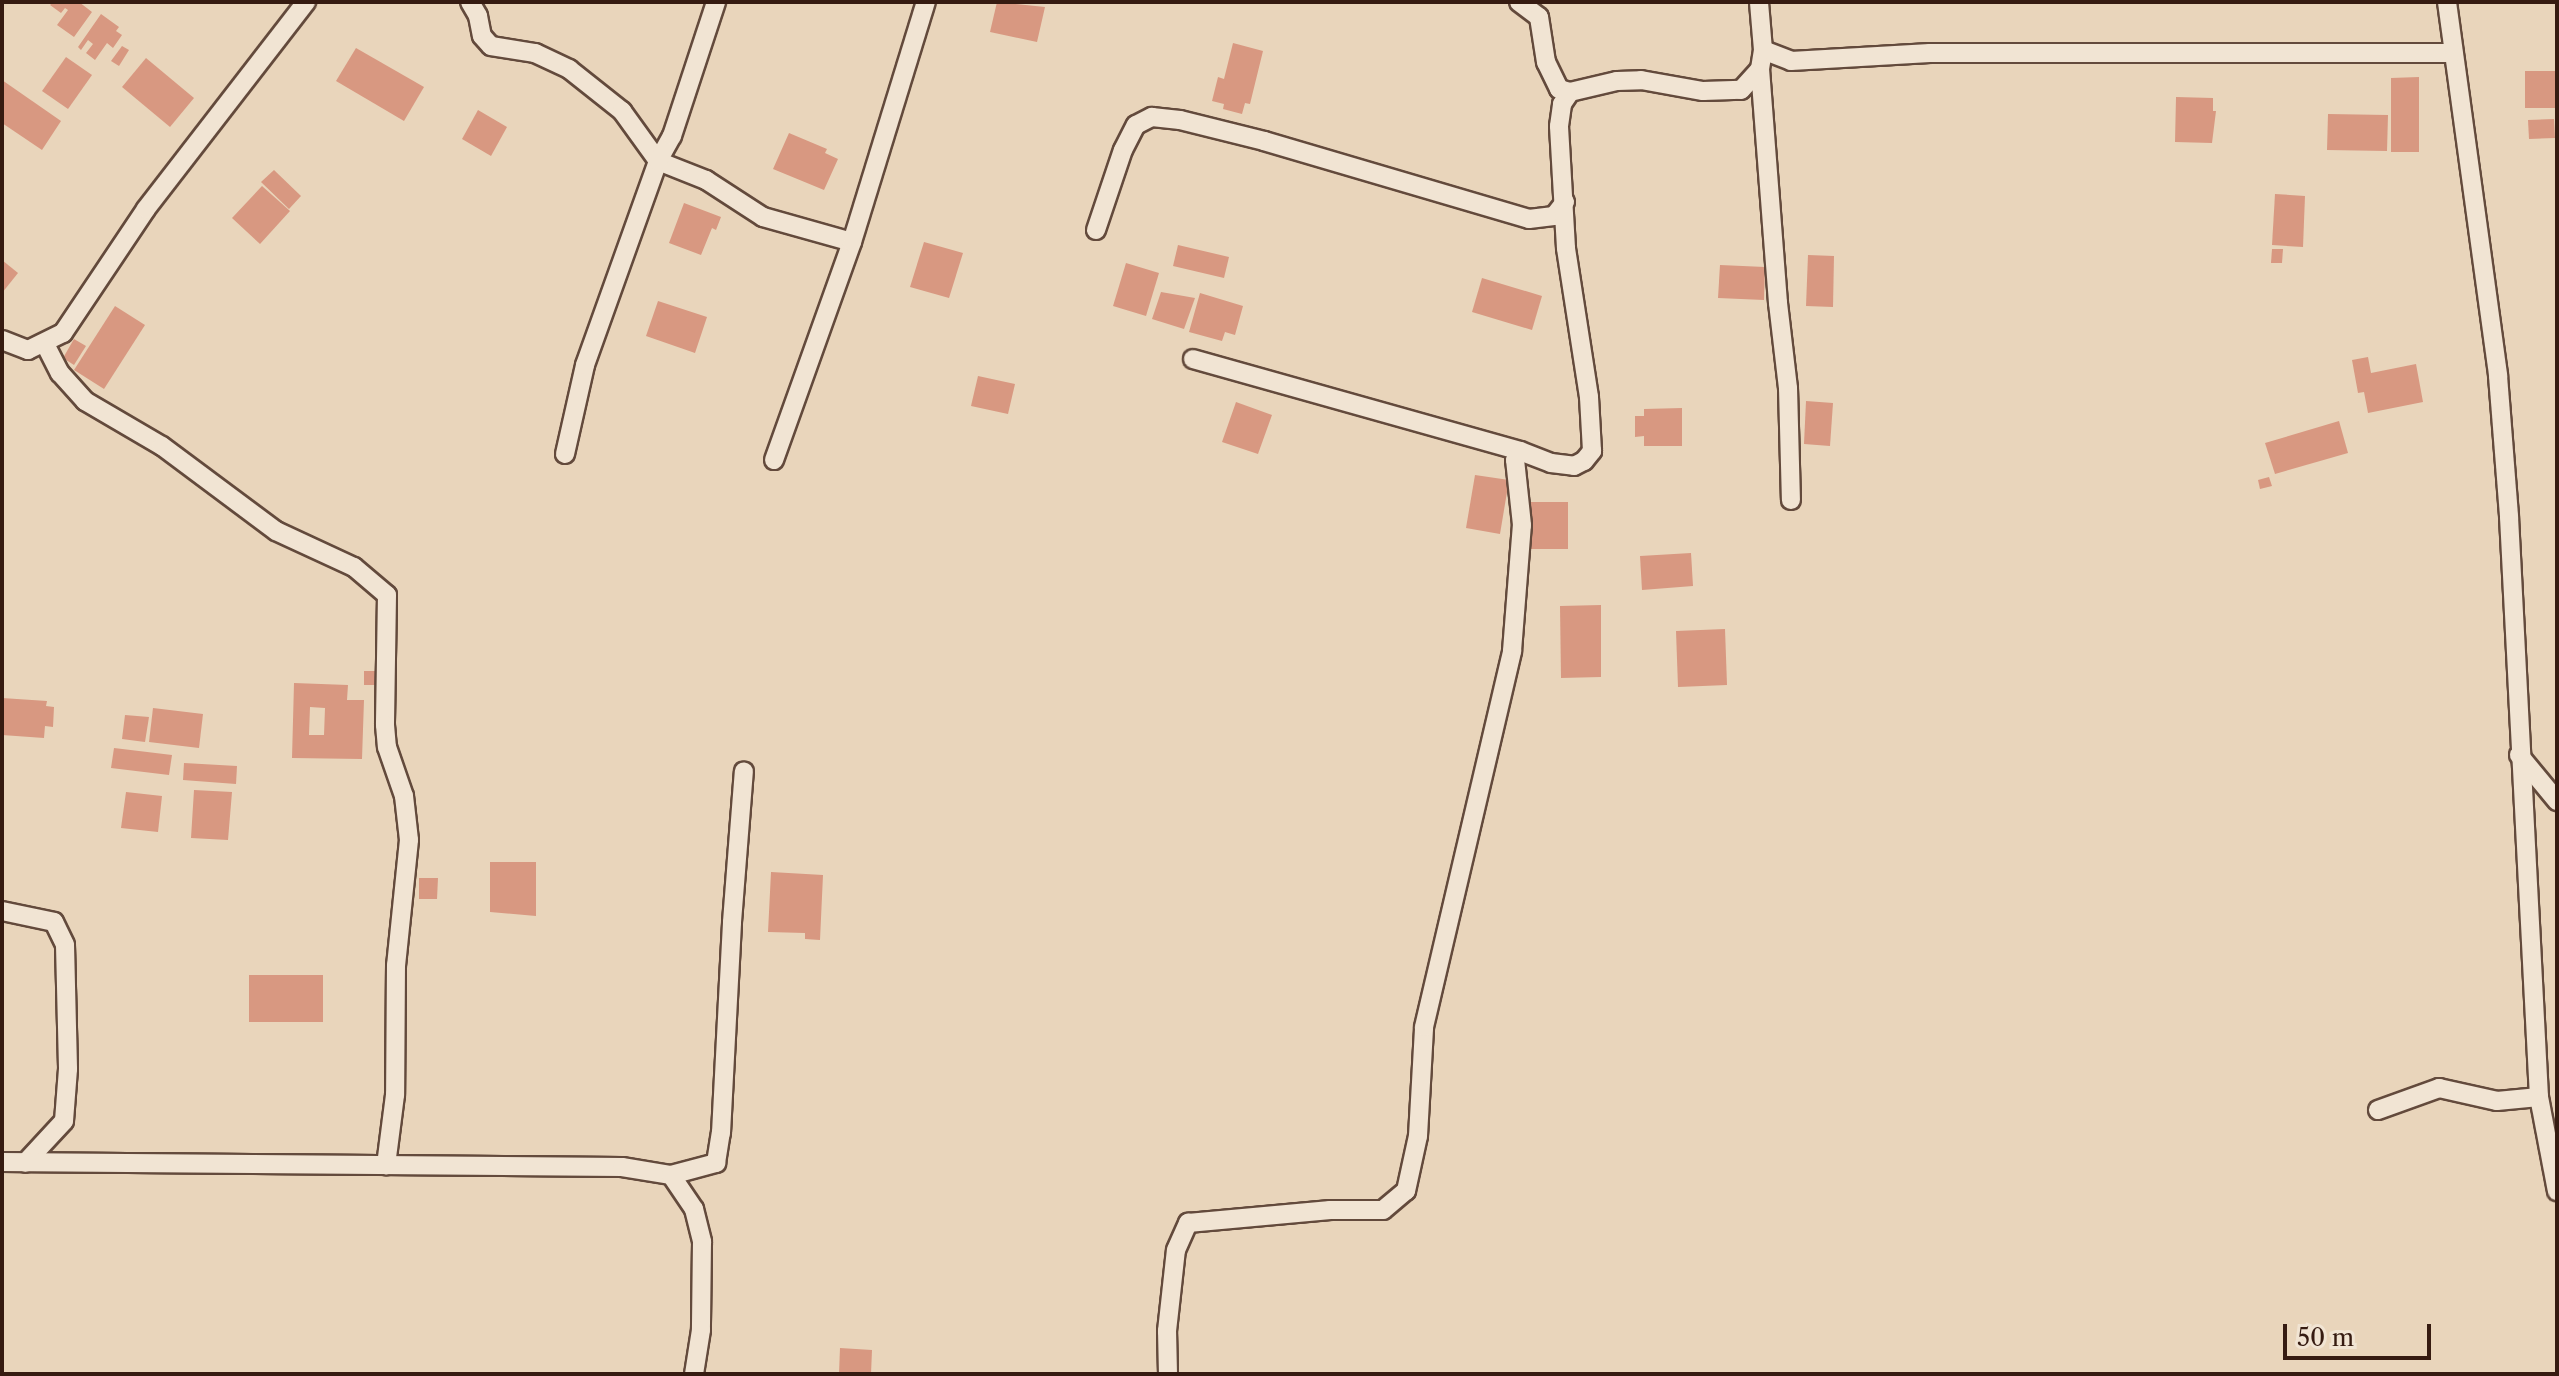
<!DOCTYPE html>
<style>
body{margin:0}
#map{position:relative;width:2559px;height:1376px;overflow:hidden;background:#e9d5bb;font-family:"Libre Caslon Text",serif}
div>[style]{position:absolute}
.building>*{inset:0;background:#d89881}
.roads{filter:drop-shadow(2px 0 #634a3c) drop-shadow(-2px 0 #634a3c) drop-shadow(0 2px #634a3c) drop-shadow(0 -2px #634a3c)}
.street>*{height:18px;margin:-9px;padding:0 9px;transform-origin:9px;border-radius:9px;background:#f1e4d3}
span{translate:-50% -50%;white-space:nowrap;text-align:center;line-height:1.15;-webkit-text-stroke:7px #f1e4d3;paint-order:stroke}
.frame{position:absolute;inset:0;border:4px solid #361b11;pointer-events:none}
.scale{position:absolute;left:2283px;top:1324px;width:148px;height:36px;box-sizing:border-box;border:4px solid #361b11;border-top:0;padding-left:10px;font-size:24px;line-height:28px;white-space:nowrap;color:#361b11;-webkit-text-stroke:6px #f1e4d3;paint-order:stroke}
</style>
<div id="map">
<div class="building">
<i style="clip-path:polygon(53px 2px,79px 2px,92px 12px,74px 37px,57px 25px,68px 10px,65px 8px,61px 13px,50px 5px)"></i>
<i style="clip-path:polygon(997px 2px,1045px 7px,1037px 42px,990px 32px)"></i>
<i style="clip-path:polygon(101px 14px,119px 27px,116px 31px,122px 35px,113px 48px,107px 43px,95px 60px,86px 53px,93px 44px,88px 40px,81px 50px,78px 47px)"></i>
<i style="clip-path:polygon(1233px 43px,1263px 51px,1250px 104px,1245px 103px,1242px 114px,1223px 109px,1224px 104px,1212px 101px,1218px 77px,1224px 79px)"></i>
<i style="clip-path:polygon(122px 46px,129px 50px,119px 66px,111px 61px)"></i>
<i style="clip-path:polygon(356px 48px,424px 87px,404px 121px,336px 81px)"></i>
<i style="clip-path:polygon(66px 57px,92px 75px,68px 109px,42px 91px)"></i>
<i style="clip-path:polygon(146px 58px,194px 98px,170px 127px,122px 87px)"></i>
<i style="clip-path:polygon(2525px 71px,2557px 71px,2557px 108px,2525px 108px)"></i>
<i style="clip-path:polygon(2419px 77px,2419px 152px,2391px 152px,2391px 78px)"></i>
<i style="clip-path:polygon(2px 80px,61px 121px,42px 150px,2px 123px)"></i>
<i style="clip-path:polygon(2176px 97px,2213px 98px,2213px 111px,2216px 111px,2212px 143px,2175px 142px)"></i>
<i style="clip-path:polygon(478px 110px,507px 127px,491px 156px,462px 139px)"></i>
<i style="clip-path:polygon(2328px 114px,2388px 115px,2387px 151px,2327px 150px)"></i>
<i style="clip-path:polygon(2554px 119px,2555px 138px,2529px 139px,2528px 120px)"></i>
<i style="clip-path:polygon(789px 133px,827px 149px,825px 153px,838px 159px,824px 190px,773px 169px)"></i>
<i style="clip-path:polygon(274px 170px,301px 196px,289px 209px,261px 182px)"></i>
<i style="clip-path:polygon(262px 186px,290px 211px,260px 244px,232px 218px)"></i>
<i style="clip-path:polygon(2275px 194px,2305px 196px,2303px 247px,2272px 245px)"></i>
<i style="clip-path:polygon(684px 203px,721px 217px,716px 230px,712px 228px,701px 255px,669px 243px)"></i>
<i style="clip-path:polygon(924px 242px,963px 253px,949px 298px,910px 287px)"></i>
<i style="clip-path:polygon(1178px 245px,1229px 257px,1224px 278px,1173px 266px)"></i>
<i style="clip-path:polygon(2272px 249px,2283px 249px,2282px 263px,2271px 263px)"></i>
<i style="clip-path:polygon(1808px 255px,1834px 256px,1833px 307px,1806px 306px)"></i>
<i style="clip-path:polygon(2px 260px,18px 273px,2px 293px)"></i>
<i style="clip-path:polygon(1126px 263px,1159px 273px,1146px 316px,1113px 306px)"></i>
<i style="clip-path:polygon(1720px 265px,1765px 267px,1764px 300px,1718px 298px)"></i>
<i style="clip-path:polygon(1482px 278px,1542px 296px,1532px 330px,1472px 312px)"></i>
<i style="clip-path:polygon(1161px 292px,1195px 298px,1184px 329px,1152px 319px)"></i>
<i style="clip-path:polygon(1200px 293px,1243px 306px,1235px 335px,1225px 332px,1222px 341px,1189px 332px)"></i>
<i style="clip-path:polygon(658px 301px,707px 317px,695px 353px,646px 336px)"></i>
<i style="clip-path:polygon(115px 306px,145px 325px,104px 389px,74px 370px)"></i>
<i style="clip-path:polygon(74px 339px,86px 346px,74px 365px,63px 358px)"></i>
<i style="clip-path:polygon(2368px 357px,2371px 373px,2416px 364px,2423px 402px,2368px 413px,2364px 392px,2358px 393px,2352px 360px)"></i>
<i style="clip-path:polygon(978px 376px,1015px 384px,1008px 414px,971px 406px)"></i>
<i style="clip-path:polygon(1806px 401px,1833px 403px,1830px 446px,1804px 444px)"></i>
<i style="clip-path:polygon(1236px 402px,1272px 415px,1258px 454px,1222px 442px)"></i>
<i style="clip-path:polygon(1682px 408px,1682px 446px,1644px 446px,1644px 436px,1635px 437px,1635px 416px,1644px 416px,1644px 409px)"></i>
<i style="clip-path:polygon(2339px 421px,2348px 453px,2275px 474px,2265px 443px)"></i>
<i style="clip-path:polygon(1475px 475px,1509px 480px,1500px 534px,1466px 528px)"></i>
<i style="clip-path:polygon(2269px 477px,2272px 486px,2260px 489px,2258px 480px)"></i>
<i style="clip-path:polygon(1529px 502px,1568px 502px,1568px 549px,1529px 549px)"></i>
<i style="clip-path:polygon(1691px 553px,1693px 586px,1642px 590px,1640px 556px)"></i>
<i style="clip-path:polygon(1601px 605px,1601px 677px,1561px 678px,1560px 606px)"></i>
<i style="clip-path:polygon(1725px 629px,1727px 685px,1678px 687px,1676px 631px)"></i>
<i style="clip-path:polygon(364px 671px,379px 671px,379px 685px,364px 685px)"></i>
<i style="clip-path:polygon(evenodd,294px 683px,348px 685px,347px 700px,364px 700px,362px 759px,292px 758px,294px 683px,310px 707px,325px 708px,324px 735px,309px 735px,310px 707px)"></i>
<i style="clip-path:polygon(2px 698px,47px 701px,46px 706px,54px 707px,53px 727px,45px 726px,44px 738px,2px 735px)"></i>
<i style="clip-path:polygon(153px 708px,203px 714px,199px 748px,149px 742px)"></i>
<i style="clip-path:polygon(125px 715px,149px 717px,145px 742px,122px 739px)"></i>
<i style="clip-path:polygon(114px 748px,172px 755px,169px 775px,111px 768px)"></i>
<i style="clip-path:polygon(184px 763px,237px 766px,236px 784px,183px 780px)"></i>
<i style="clip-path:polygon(194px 790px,232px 792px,228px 840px,191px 838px)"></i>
<i style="clip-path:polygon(126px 792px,162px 796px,158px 832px,121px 828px)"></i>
<i style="clip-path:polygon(490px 862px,536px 862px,536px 916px,490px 912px)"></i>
<i style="clip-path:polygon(771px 872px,823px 875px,820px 940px,805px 939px,805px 933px,768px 932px)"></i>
<i style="clip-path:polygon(419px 878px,438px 878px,437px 899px,419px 899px)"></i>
<i style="clip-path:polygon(249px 975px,323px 975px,323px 1022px,249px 1022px)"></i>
<i style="clip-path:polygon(840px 1348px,872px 1350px,871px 1374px,839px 1374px)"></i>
</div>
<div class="roads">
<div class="street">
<i style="left:470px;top:2px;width:16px;rotate:60deg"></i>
<i style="left:478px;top:16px;width:20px;rotate:79deg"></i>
<i style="left:482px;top:36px;width:13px;rotate:48deg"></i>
<i style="left:491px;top:46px;width:45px;rotate:9deg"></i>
<i style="left:535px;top:53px;width:38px;rotate:25deg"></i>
<i style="left:569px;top:69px;width:68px;rotate:38.4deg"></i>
<i style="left:622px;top:111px;width:62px;rotate:54.2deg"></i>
<i style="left:658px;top:161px;width:52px;rotate:21.6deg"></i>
<i style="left:706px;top:180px;width:68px;rotate:33deg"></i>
<i style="left:763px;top:217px;width:92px;rotate:15.7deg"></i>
<i style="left:1519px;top:2px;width:25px;rotate:37deg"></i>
<i style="left:1539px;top:17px;width:46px;rotate:81.2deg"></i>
<i style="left:1546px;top:62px;width:30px;rotate:64deg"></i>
<i style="left:1559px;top:89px;width:11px;rotate:15deg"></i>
<i style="left:2447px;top:2px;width:377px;rotate:82.2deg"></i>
<i style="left:2498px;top:376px;width:141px;rotate:85.5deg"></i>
<i style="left:2509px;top:517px;width:581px;rotate:87.04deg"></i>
<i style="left:2539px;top:1097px;width:96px;rotate:79.2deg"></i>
<i style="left:1763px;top:50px;width:30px;rotate:21deg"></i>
<i style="left:1791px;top:61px;width:139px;rotate:-3.3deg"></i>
<i style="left:1930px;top:53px;width:523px"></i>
<i style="left:1760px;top:69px;width:235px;rotate:85.6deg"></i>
<i style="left:1778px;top:303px;width:86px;rotate:83.3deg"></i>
<i style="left:1788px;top:388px;width:112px;rotate:88.5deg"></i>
<i style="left:1096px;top:230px;width:84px;rotate:-71.4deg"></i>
<i style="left:1123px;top:150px;width:28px;rotate:-63deg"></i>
<i style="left:1136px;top:125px;width:18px;rotate:-27deg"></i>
<i style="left:1152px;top:117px;width:28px;rotate:6deg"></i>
<i style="left:1180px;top:120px;width:87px;rotate:14deg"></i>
<i style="left:1264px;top:141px;width:276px;rotate:16.4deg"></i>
<i style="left:1529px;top:219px;width:25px;rotate:-7deg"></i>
<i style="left:1554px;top:216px;width:18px;rotate:-52deg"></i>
<i style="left:2px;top:340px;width:28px;rotate:21deg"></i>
<i style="left:28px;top:350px;width:39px;rotate:-26deg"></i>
<i style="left:63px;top:333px;width:149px;rotate:-56.2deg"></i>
<i style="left:146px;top:209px;width:262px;rotate:-52.3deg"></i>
<i style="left:45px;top:344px;width:33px;rotate:63deg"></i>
<i style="left:60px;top:373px;width:38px;rotate:48deg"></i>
<i style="left:85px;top:401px;width:89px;rotate:30.3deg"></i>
<i style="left:162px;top:446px;width:142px;rotate:36.7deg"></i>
<i style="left:276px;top:531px;width:86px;rotate:24.8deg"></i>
<i style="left:354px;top:567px;width:43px;rotate:40.3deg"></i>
<i style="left:387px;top:595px;width:130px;rotate:90.9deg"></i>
<i style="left:385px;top:725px;width:22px;rotate:85deg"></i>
<i style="left:387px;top:747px;width:52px;rotate:70.9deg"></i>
<i style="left:404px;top:796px;width:44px;rotate:83.5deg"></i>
<i style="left:409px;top:840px;width:126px;rotate:95.9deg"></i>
<i style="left:396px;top:965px;width:130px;rotate:90.4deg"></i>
<i style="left:395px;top:1095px;width:71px;rotate:97.3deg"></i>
<i style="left:1193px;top:359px;width:340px;rotate:15.7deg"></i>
<i style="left:565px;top:454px;width:91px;rotate:-77.3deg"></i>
<i style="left:585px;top:365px;width:217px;rotate:-70.3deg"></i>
<i style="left:658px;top:161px;width:29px;rotate:-61deg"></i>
<i style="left:672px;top:136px;width:141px;rotate:-71.8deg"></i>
<i style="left:774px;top:460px;width:232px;rotate:-70.3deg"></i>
<i style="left:852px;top:242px;width:251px;rotate:-72.9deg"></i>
<i style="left:2519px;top:755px;width:60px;rotate:50.4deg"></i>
<i style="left:2px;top:911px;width:53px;rotate:11.9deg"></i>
<i style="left:54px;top:922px;width:25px;rotate:64deg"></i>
<i style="left:65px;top:945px;width:124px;rotate:88.6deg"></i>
<i style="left:68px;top:1069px;width:52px;rotate:94.4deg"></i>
<i style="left:64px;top:1121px;width:57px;rotate:132.9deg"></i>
<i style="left:2378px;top:1110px;width:65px;rotate:-19.8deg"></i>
<i style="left:2439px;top:1088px;width:59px;rotate:12.6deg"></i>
<i style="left:2497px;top:1101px;width:42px;rotate:-5.4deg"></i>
<i style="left:2px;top:1162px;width:620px;rotate:0.46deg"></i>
<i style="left:622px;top:1167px;width:50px;rotate:9.3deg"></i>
<i style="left:671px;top:1175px;width:41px;rotate:55.9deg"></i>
<i style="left:694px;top:1209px;width:34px;rotate:76deg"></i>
<i style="left:702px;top:1242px;width:88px;rotate:90.7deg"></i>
<i style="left:701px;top:1330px;width:45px;rotate:99deg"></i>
<i style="left:671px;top:1175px;width:47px;rotate:-14.9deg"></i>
<i style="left:716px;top:1163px;width:30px;rotate:-81deg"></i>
<i style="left:721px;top:1133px;width:211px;rotate:-87deg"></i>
<i style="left:732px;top:922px;width:151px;rotate:-85.5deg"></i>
<i style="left:1168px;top:1374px;width:43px;rotate:-91.3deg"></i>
<i style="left:1167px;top:1331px;width:81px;rotate:-83.7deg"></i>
<i style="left:1176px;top:1250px;width:30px;rotate:-66deg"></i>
<i style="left:1188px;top:1223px;width:143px;rotate:-5.2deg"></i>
<i style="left:1330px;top:1210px;width:53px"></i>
<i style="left:1383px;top:1210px;width:30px;rotate:-40deg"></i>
<i style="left:1406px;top:1191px;width:56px;rotate:-77.7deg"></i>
<i style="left:1418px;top:1136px;width:109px;rotate:-86.8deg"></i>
<i style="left:1424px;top:1027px;width:386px;rotate:-76.8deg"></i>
<i style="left:1512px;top:651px;width:126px;rotate:-85.5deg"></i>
<i style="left:1522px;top:525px;width:65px;rotate:-96.1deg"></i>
<i style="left:1515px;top:460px;width:10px;rotate:-61deg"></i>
<i style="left:1520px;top:451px;width:33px;rotate:21deg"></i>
<i style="left:1551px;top:463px;width:23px;rotate:7deg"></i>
<i style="left:1574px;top:466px;width:11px;rotate:-27deg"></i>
<i style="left:1584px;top:461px;width:13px;rotate:-51deg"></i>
<i style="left:1592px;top:451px;width:54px;rotate:-93.2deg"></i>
<i style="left:1589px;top:397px;width:151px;rotate:-98.8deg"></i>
<i style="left:1566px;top:248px;width:122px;rotate:-93.3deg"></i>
<i style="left:1559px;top:126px;width:22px;rotate:-82deg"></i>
<i style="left:1562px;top:104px;width:14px;rotate:-56deg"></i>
<i style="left:1570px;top:92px;width:48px;rotate:-13.2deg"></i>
<i style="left:1617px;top:81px;width:24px;rotate:-2deg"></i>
<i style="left:1641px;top:80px;width:63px;rotate:10.1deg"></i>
<i style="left:1703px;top:91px;width:38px;rotate:-2deg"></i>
<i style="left:1741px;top:90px;width:28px;rotate:-48deg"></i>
<i style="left:1760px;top:69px;width:19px;rotate:-81deg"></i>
<i style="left:1763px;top:50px;width:48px;rotate:-94.8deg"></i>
</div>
</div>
<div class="frame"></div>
<div class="scale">50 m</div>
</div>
